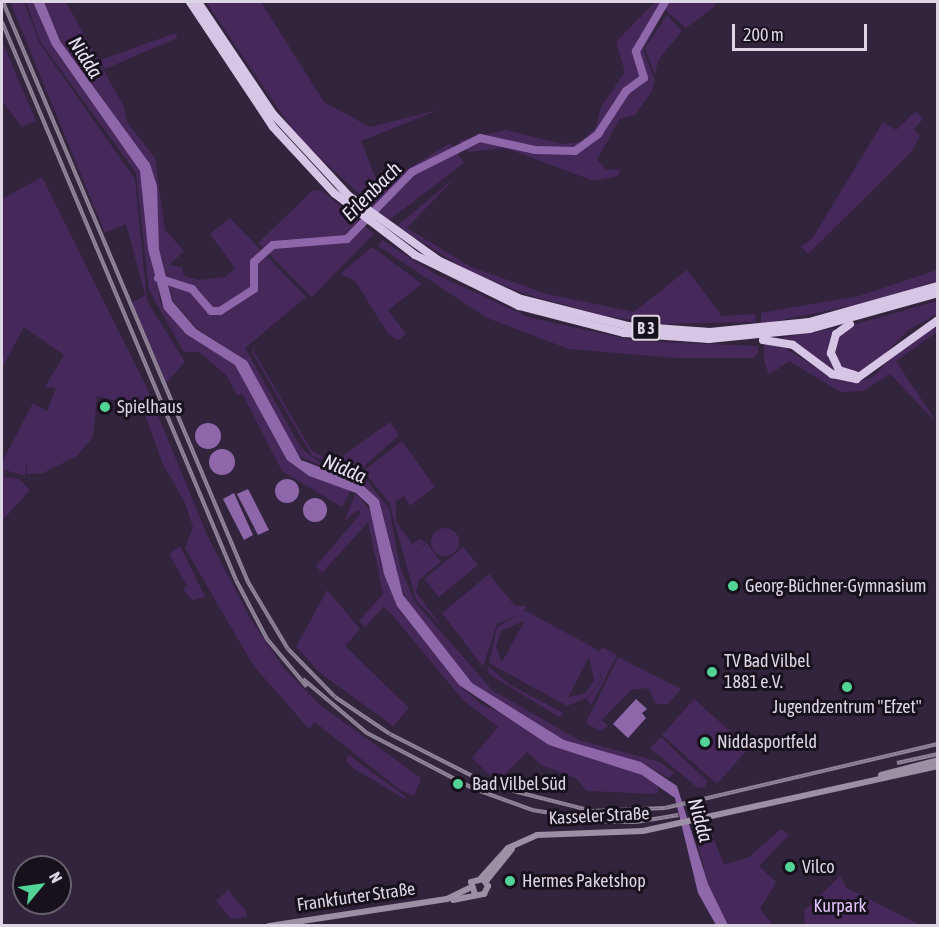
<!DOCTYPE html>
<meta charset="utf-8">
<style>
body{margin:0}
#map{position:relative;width:939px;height:927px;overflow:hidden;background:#32243d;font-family:"Asap Condensed",sans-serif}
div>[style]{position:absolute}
.green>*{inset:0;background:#46285a}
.round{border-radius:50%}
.water>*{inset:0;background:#8e67ab}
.river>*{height:8px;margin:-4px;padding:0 4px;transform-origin:4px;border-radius:4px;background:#8e67ab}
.secondary>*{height:6px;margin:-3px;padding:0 3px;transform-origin:3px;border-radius:3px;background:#9b90a4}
.highway>*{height:8px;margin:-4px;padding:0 4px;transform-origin:4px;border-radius:4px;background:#d6c5e5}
.rail>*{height:4px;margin-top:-2px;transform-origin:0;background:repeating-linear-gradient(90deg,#17111c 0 4.5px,#908599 0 9px);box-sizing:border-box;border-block:2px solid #908599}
.dots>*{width:16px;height:16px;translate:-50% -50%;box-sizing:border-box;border:3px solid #17111c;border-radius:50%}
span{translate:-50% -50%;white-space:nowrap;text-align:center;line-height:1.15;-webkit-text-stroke:6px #17111c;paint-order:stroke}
.shield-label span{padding:2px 4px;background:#17111c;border:2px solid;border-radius:4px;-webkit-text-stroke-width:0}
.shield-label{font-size:16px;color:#ddd4e4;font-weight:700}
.poi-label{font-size:18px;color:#ddd4e4}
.left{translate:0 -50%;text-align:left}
.street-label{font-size:18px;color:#ddd4e4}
.park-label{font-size:18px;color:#e3c3fc}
.water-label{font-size:20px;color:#e9dff2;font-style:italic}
.frame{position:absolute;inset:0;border:3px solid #ddd4e4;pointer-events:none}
.north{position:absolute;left:12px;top:855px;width:60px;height:60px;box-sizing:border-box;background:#17111c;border:2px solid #665f6c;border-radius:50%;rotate:61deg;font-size:16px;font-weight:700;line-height:24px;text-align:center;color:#ddd4e4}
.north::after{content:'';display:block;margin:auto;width:21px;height:27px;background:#52d397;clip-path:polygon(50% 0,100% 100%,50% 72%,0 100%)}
.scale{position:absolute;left:732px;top:24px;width:135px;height:27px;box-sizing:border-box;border:3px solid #ddd4e4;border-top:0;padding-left:8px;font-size:18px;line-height:21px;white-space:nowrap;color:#ddd4e4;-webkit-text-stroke:4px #17111c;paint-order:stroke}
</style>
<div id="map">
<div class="green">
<i style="clip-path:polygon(10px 2px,24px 2px,40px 44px,135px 179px,147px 301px,185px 362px,166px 383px,132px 303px,145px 295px,126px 224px,105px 233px)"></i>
<i style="clip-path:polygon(26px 2px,33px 2px,52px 45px,140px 171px,160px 302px,186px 334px,235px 365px,287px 460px,309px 476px,351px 490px,342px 507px,282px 471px,242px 393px,238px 396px,227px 376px,199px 352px,184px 352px,149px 290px,136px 173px,41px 43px)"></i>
<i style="clip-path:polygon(44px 2px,66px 2px,124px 107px,127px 122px,155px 158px,165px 230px,184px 251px,169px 265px,182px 267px,184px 276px,200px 280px,225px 277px,235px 268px,210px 234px,230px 218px,306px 297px,245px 348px,301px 448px,319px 462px,357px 473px,355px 481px,296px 455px,247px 361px,196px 328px,173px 301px,159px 249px,150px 164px,60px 41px)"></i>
<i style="clip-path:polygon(206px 2px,261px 2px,324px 102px,370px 127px,438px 110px,361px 141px,379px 187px,450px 143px,464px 163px,388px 221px,296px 135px)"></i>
<i style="clip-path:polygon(655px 2px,714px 2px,715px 6px,686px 28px,665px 10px,656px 25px,643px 50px,655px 80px,652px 91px,635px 115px,620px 119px,597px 159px,606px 170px,620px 169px,618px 176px,594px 181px,505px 148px,468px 152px,459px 141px,505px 130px,562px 144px,581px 142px,596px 127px,601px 107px,625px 72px,616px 42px)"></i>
<i style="clip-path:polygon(667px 15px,682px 31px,658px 60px,655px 75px,645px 48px)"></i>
<i style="clip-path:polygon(176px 33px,177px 38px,105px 69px,100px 60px)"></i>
<i style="clip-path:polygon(2px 41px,36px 121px,22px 127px,2px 101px)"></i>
<i style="clip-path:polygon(916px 111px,923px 119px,914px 129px,920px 136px,912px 151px,808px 254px,801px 246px,812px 239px,883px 122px,896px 130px)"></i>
<i style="clip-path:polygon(42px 177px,145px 384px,208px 537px,250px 618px,283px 667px,320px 705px,421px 778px,414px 796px,400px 790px,315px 722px,309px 729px,253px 665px,185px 548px,193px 527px,185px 503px,162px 462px,144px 412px,135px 405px,97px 396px,93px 437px,77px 456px,43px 473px,27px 474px,27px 462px,25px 476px,5px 470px,4px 477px,19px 479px,30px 490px,2px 521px,2px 462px,33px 403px,47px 411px,56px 388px,45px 387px,64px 355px,24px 327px,2px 368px,2px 199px)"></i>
<i style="clip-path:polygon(456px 177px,407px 228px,471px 267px,547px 294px,634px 312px,687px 270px,722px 316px,755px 314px,756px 322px,660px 324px,605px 316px,522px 293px,465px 269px,397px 226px)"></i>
<i style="clip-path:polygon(321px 190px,374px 234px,312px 297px,258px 243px,312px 191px)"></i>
<i style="clip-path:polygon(382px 240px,437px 275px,531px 318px,637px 341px,758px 346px,758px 353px,753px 358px,675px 358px,569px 349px,487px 318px,378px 246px)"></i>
<i style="clip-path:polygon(372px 247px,422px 284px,388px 310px,406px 334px,398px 340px,389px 335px,355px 281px,340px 274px)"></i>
<i style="clip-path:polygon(937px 270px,937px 281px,870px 302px,761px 324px,761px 313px,859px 296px)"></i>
<i style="clip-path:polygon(937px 301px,937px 314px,907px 331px,875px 364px,855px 373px,838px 367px,835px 338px,853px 325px)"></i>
<i style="clip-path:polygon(937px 324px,937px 332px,896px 361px,937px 423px,890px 374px,863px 391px,841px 392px,789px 361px,769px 375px,764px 360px,764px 344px,780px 345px,835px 379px,857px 382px,874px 376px,901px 347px)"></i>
<i style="clip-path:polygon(835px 328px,828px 354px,841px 375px,781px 338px)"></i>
<i style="clip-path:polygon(255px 344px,254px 352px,311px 450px,333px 463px,390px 422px,399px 435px,358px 472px,312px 456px,252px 352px)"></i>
<i style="clip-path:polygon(402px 441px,435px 487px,410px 506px,404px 496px,396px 501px,396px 522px,412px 544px,420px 539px,426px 543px,406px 559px,427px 543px,441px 562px,419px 580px,416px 592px,443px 628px,416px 600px,389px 502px,363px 471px)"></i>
<i style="clip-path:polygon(362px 475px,389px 508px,400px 567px,415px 602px,492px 690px,579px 740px,660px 762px,674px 773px,669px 778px,641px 762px,569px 743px,472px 683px,411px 610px,394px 571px,381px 505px,359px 482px)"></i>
<i style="clip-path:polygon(356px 493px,374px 515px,381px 564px,397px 606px,459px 685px,481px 704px,659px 783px,657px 794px,587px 791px,576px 778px,541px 765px,527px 752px,497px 782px,472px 758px,498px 727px,463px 700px,389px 611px,383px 607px,365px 627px,359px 621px,383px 594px,368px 522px,322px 573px,316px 566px,361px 513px,358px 510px,345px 520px)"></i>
<i class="round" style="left:431px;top:528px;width:28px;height:28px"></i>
<i style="clip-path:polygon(180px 546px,182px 550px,205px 597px,192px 600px,183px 589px,187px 586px,169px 554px)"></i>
<i style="clip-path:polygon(463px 547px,478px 565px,439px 597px,424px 579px)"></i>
<i style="clip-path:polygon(489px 574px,515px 606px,527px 606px,522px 614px,497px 624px,483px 667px,442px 613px)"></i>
<i style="clip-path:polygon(327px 590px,360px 629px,345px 646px,409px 708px,393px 726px,319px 672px,296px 647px)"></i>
<i style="clip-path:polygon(evenodd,526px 611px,598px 650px,601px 679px,589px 697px,567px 706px,489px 663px,497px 627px,526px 611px,524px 621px,524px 622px,502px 662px,496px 647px,501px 631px,524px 621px,526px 611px,589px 657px,594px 681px,584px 694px,568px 697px,589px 657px)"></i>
<i style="clip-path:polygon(602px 647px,617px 655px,591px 706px,587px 700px,602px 679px,597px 655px)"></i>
<i style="clip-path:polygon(618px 657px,681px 689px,668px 704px,656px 704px,648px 688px,631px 690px,602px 720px,608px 726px,600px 731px,586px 723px)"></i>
<i style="clip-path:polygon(488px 666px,510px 685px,564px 713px,559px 717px,489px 674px)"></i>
<i style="clip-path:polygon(694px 699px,749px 748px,717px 784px,662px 735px)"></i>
<i style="clip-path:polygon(661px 737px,707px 781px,705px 787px,698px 788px,650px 748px)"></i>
<i style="clip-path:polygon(349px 755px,406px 797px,405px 799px,353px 768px,346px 760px)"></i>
<i style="clip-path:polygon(709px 827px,724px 865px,749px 857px,781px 829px,789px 835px,759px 866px,776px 882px,760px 909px,773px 925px,728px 925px,708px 884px,694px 830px)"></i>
<i style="clip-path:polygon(840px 876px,847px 888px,920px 925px,805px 925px,804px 911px)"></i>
<i style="clip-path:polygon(228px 890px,246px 911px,247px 917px,231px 919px,216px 901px)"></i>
</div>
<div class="water">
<i style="clip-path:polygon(33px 2px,44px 2px,60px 41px,150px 164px,157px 186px,159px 249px,172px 301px,196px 329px,247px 361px,301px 460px,359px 482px,379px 500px,403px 595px,472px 683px,564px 740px,641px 762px,677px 786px,708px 884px,728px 925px,716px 925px,698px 893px,675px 798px,642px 775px,549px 745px,459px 685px,397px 606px,384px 574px,369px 505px,356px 493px,309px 476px,287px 460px,235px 365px,186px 334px,164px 309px,148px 249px,140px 171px,52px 45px)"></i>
<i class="round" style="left:195px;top:423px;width:26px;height:26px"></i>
<i class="round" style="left:209px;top:449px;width:26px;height:26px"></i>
<i class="round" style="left:275px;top:479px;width:24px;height:24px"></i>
<i style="clip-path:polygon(248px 489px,269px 530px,258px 535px,237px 494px)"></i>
<i style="clip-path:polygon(234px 493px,253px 535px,244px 540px,223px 499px)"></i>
<i class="round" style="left:303px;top:498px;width:24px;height:24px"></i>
<i style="clip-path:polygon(636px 699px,647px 709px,642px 713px,646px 718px,628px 738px,613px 724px)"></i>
</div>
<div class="river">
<i style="left:158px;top:278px;width:36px;rotate:18deg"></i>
<i style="left:192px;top:289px;width:29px;rotate:49deg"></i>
<i style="left:211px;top:311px;width:9px"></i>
<i style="left:220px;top:311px;width:40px;rotate:-32.9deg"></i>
<i style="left:254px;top:289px;width:27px;rotate:-90deg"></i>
<i style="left:254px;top:262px;width:25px;rotate:-42deg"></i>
<i style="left:273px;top:245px;width:74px;rotate:-4.6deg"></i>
<i style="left:347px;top:239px;width:93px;rotate:-45.9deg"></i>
<i style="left:412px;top:172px;width:76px;rotate:-26.6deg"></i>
<i style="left:480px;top:138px;width:56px;rotate:12.3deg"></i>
<i style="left:535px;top:150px;width:40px;rotate:1.4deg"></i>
<i style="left:575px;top:151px;width:29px;rotate:-36deg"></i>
<i style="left:598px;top:134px;width:51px;rotate:-56.9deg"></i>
<i style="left:626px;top:91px;width:22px;rotate:-36deg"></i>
<i style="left:644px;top:78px;width:28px;rotate:-107deg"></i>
<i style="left:636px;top:51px;width:57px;rotate:-59.4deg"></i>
</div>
<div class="secondary">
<i style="left:881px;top:775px;width:59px;rotate:-14.7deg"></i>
<i style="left:481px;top:878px;width:40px;rotate:-48deg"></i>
<i style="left:508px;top:848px;width:32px;rotate:-24deg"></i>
<i style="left:537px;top:835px;width:106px;rotate:-2.2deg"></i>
<i style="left:643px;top:831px;width:302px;rotate:-12.4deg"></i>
<i style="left:486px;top:881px;width:41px;rotate:-50.9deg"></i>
<i style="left:453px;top:900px;width:32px;rotate:-11deg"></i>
<i style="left:484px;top:894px;width:9px;rotate:-63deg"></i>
<i style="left:488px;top:886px;width:9px;rotate:-126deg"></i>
<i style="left:483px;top:879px;width:12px;rotate:166deg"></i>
<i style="left:471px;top:882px;width:13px;rotate:72deg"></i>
<i style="left:269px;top:926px;width:180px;rotate:-8.6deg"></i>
<i style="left:447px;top:899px;width:25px;rotate:-26deg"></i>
</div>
<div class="highway">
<i style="left:190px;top:2px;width:150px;rotate:56.4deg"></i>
<i style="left:273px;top:127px;width:90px;rotate:47.3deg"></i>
<i style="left:334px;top:193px;width:102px;rotate:37.4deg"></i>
<i style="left:415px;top:255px;width:116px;rotate:26.1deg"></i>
<i style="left:519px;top:306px;width:108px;rotate:14.4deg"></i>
<i style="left:624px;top:333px;width:85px;rotate:4deg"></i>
<i style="left:709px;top:339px;width:101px;rotate:-5.7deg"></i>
<i style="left:810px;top:329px;width:133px;rotate:-15.7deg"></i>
<i style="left:198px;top:2px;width:135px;rotate:56.2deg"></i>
<i style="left:273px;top:114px;width:112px;rotate:47.2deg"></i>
<i style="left:349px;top:196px;width:110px;rotate:35.7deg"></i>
<i style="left:438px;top:260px;width:92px;rotate:25.2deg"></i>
<i style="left:521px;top:299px;width:110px;rotate:14.2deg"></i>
<i style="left:628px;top:326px;width:82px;rotate:4.2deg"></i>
<i style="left:710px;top:332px;width:100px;rotate:-5.8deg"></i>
<i style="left:809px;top:322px;width:134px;rotate:-15.6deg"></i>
<i style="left:850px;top:324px;width:17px;rotate:144deg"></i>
<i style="left:836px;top:334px;width:20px;rotate:105deg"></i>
<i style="left:831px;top:353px;width:19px;rotate:65deg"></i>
<i style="left:839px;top:370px;width:17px;rotate:17deg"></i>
<i style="left:763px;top:340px;width:30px;rotate:9deg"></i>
<i style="left:793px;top:345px;width:49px;rotate:36.6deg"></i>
<i style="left:832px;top:374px;width:25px;rotate:12deg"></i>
<i style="left:856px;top:379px;width:101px;rotate:-35.7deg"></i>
</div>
<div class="rail">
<i style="left:3px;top:2px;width:630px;rotate:67.1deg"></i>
<i style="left:248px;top:582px;width:78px;rotate:59.2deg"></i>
<i style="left:288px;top:649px;width:67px;rotate:45.6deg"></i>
<i style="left:335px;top:697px;width:66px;rotate:33.9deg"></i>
<i style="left:390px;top:734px;width:112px;rotate:27deg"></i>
<i style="left:490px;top:785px;width:105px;rotate:14.3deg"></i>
<i style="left:592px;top:811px;width:73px;rotate:-2.4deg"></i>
<i style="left:665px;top:808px;width:280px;rotate:-13.2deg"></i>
<i style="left:2px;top:22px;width:605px;rotate:67.25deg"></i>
<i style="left:236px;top:580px;width:67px;rotate:62.3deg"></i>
<i style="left:267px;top:639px;width:62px;rotate:50.2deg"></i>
<i style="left:303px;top:679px;width:84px;rotate:40.2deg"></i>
<i style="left:367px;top:733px;width:119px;rotate:27.6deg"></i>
<i style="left:472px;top:788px;width:64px;rotate:20.1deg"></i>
<i style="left:532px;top:810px;width:58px;rotate:9deg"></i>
<i style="left:897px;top:763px;width:42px;rotate:-12.4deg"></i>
<i style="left:580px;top:821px;width:56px;rotate:1deg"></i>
<i style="left:636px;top:822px;width:43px;rotate:-9.5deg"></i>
</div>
<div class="dots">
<i style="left:105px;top:407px;background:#52d397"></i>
<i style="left:733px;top:586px;background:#52d397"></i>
<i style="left:712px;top:672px;background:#52d397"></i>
<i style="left:847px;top:687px;background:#52d397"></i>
<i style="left:705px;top:742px;background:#52d397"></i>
<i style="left:458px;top:784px;background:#52d397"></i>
<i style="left:790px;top:867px;background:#52d397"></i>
<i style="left:510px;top:881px;background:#52d397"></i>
</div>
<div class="shield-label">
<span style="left:646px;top:328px">B 3</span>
</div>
<div class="poi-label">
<span class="left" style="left:117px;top:407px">Spielhaus</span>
<span class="left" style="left:745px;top:586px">Georg-Büchner-Gymnasium</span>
<span class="left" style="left:724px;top:672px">TV Bad Vilbel<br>1881 e.V.</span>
<span style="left:847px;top:707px">Jugendzentrum "Efzet"</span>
<span class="left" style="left:717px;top:742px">Niddasportfeld</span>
<span class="left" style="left:472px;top:784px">Bad Vilbel Süd</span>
<span class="left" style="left:802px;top:867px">Vilco</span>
<span class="left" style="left:522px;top:881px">Hermes Paketshop</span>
</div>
<div class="street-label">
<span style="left:599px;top:816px;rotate:-3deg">Kasseler Straße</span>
<span style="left:356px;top:897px;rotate:-8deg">Frankfurter Straße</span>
</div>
<div class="park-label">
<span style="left:840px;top:906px">Kurpark</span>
</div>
<div class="water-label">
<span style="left:86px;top:57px;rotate:57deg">Nidda</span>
<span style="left:371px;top:191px;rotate:-45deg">Erlenbach</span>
<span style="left:345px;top:468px;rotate:23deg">Nidda</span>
<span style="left:701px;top:820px;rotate:74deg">Nidda</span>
</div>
<div class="frame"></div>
<div class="north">N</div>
<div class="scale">200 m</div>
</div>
